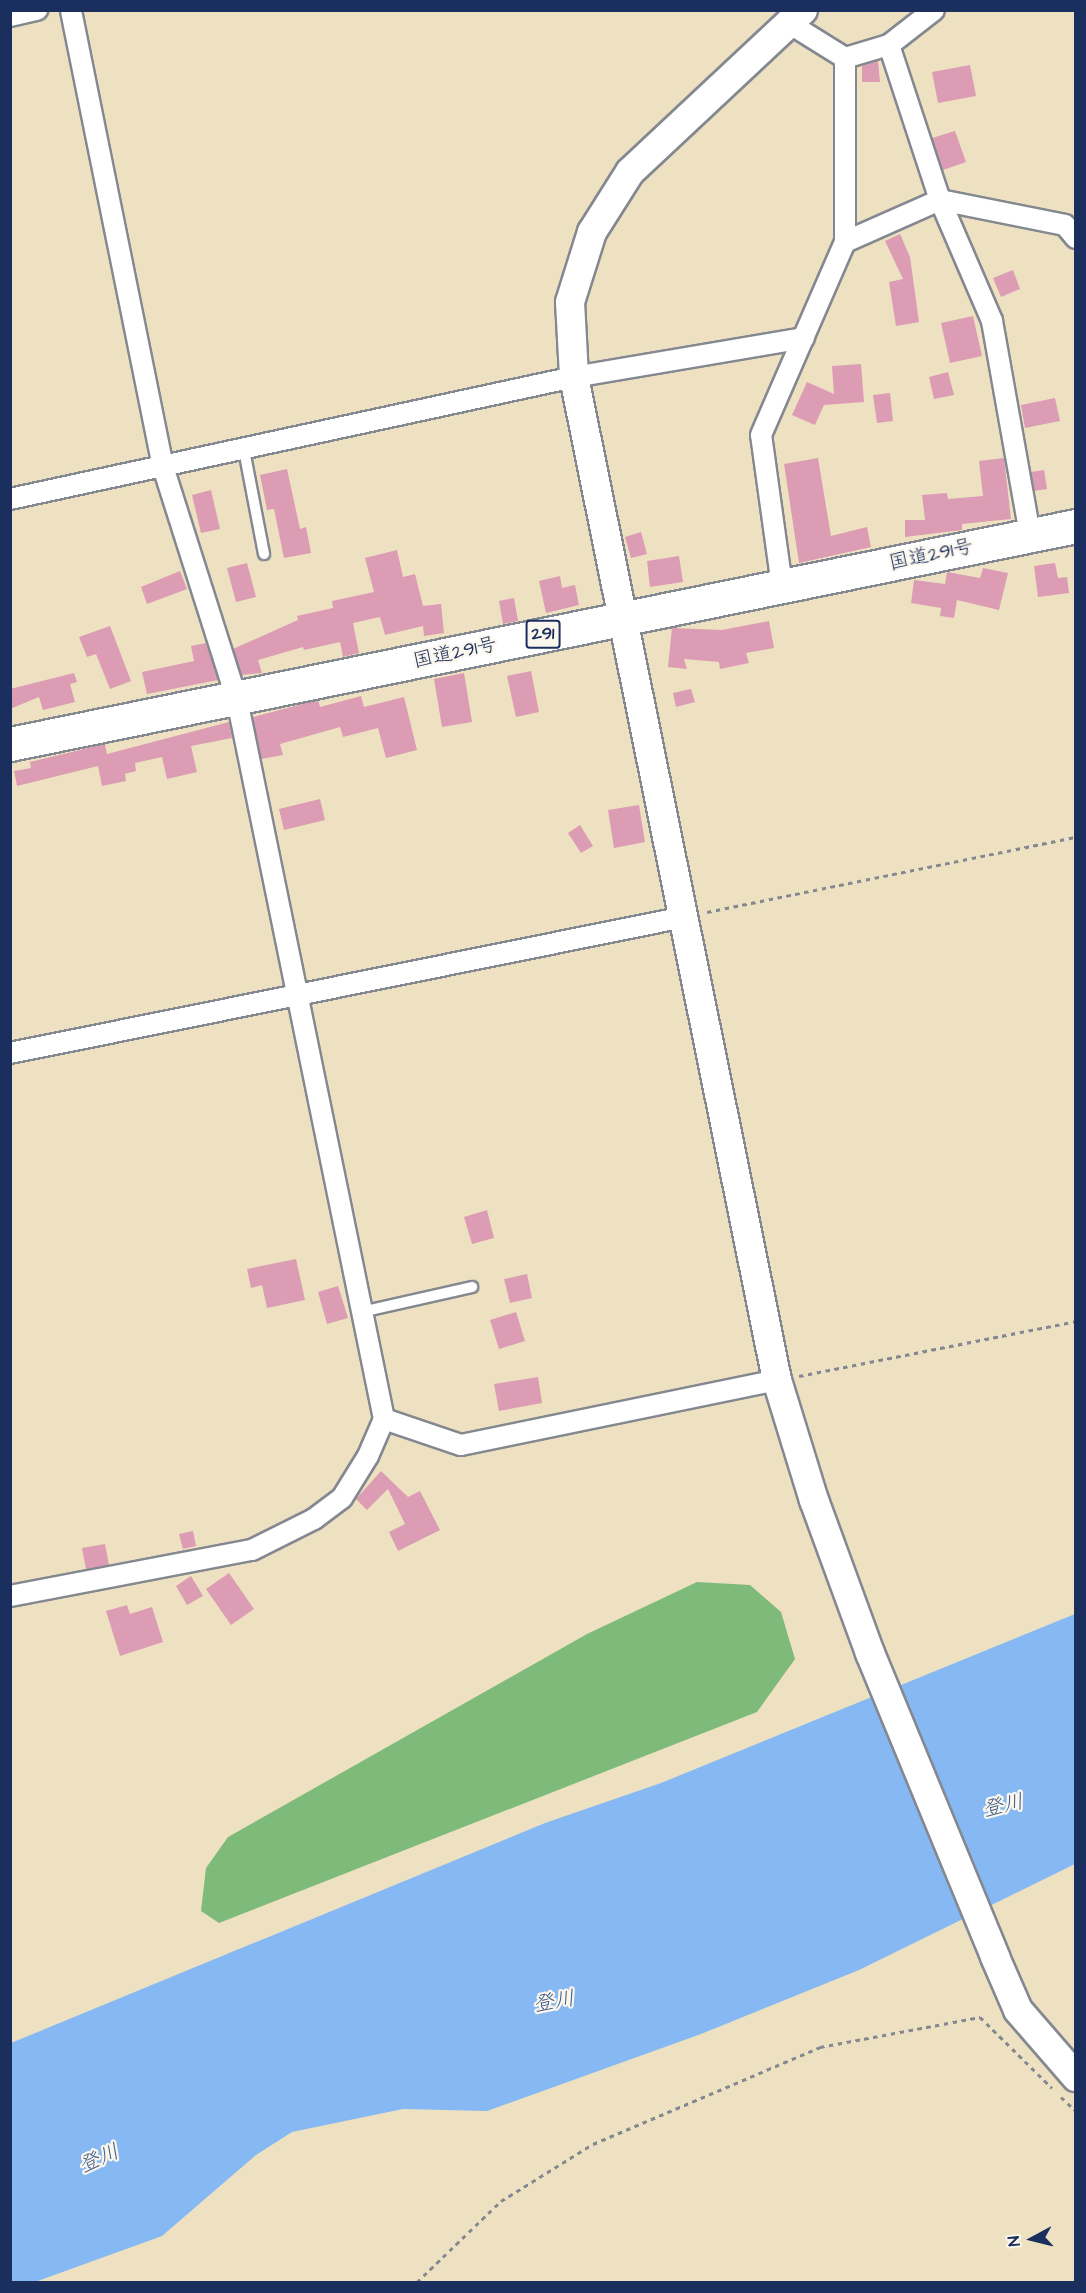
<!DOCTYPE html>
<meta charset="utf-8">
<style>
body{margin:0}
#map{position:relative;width:1086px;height:2293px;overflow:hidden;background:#eee1c1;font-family:"Architects Daughter","Klee One",sans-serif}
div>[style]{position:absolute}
.forest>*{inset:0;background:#7ebb7a}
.water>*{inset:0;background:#86b9f4}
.building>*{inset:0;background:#db9cb4}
.path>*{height:3px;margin-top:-1.5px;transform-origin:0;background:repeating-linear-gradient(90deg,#848890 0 4.5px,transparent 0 9px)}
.roads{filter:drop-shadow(2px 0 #848890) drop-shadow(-2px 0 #848890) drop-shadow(0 2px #848890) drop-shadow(0 -2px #848890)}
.lane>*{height:10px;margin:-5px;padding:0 5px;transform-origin:5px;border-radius:5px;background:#fff}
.street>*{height:20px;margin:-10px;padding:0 10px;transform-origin:10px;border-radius:10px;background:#fff}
.secondary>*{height:28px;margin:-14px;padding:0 14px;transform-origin:14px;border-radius:14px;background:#fff}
.highway>*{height:33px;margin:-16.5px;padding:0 16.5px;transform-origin:16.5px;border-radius:16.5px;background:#fff}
span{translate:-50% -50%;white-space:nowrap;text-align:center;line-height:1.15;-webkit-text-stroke:4.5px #fbf7ec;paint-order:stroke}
.shield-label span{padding:2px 4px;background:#fbf7ec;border:2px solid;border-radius:4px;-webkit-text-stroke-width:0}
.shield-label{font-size:18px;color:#1b2f5e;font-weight:700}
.street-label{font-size:20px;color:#1b2f5e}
.water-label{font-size:21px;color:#3b588b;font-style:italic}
.frame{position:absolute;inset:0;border:12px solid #1b2f5e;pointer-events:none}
.north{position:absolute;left:1002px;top:2209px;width:60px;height:60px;-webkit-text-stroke:4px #fbf7ec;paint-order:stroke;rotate:263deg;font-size:16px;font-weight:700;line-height:24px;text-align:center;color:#1b2f5e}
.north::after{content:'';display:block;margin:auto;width:21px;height:27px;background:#1b2f5e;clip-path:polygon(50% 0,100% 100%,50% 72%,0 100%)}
</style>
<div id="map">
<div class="forest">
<i style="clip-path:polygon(697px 1582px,750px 1585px,781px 1612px,795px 1659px,757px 1712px,219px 1923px,201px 1911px,206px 1868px,228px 1837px,587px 1634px)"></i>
</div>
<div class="water">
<i style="clip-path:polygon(1075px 1614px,1075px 1864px,859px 1970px,701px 2034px,487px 2111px,403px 2109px,292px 2132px,256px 2155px,162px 2236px,35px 2282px,11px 2282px,11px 2043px,545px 1823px,661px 1783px)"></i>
</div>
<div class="building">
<i style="clip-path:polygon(878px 61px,880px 82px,862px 82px,862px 66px)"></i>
<i style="clip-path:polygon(970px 65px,976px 96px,938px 103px,932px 72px)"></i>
<i style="clip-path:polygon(955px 131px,966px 162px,943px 170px,932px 138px)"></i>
<i style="clip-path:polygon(900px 234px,910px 257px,919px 322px,896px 326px,889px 282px,903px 279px,885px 241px)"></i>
<i style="clip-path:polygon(1013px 270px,1020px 289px,1001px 297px,993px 278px)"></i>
<i style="clip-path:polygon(973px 316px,982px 356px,950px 363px,941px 323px)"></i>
<i style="clip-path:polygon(861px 364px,864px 402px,824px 405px,815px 425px,792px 415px,807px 382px,834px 394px,832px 366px)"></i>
<i style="clip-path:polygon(948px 372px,954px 395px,934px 399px,929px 377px)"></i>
<i style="clip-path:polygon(890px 393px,893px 421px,877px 423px,873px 395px)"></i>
<i style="clip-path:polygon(1055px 398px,1060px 421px,1025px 428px,1021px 405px)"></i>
<i style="clip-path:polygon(818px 458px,831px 536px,867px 527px,871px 547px,799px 563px,784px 464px)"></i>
<i style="clip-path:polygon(1004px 458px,1011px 519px,962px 524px,962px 530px,905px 537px,905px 520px,925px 520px,922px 495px,947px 493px,948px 499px,983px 496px,979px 461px)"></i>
<i style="clip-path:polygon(287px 469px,300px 529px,306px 527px,311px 553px,284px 558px,274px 509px,267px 510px,260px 475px)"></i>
<i style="clip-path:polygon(1044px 470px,1047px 489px,1034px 491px,1031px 472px)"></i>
<i style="clip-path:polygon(211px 490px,220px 529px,201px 533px,192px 495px)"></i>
<i style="clip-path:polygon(641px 532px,647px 554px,631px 558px,625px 537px)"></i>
<i style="clip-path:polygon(397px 550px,403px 577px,415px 574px,423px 606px,441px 604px,444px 633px,424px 636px,423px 626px,385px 635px,380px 617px,353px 623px,359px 653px,343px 657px,340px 642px,304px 650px,303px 647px,258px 660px,262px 673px,242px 675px,233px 649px,298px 620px,297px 616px,333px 608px,332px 601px,374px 592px,365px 558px)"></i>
<i style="clip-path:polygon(679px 556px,683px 582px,650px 587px,647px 561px)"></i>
<i style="clip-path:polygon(247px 563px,256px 597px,236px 602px,227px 568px)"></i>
<i style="clip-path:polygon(1055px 563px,1058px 578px,1067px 577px,1069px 593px,1038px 597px,1034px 566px)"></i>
<i style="clip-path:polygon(983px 568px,1008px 573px,999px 610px,957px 600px,954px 618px,940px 616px,941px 608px,911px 603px,914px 580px,945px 584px,947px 572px,980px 578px)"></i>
<i style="clip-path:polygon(180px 571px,187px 589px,147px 604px,141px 587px)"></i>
<i style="clip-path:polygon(560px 576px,562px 588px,575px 585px,579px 605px,546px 613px,539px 581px)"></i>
<i style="clip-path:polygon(514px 598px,518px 621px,503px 624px,499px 601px)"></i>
<i style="clip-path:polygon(769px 621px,774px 648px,746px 653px,749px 663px,720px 669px,719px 662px,684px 659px,687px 669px,668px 667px,672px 628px,722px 630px)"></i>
<i style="clip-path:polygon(110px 626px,131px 681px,110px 689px,96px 654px,87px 657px,79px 637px)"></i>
<i style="clip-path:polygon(206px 643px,218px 680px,147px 694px,142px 672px,194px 661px,191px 646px)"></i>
<i style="clip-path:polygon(531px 671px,539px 712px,516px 717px,507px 676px)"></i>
<i style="clip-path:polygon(74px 673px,77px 682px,70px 684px,75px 702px,43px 710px,39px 697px,10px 709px,10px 689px)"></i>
<i style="clip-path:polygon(464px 673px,472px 722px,442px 727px,434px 679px)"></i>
<i style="clip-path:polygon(691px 689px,695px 702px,676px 707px,673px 693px)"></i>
<i style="clip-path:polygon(361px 696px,364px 707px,404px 697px,417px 750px,386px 758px,378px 728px,343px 737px,340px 727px,280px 744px,283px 755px,261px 759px,253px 717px,318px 700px,320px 707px)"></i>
<i style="clip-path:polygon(229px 722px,232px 738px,191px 746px,197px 772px,167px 779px,162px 757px,135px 763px,136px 771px,125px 774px,126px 781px,102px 786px,98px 766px,17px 786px,14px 771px,31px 768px,30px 762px,105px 744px,107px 754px)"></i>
<i style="clip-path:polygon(320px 799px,325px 820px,284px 830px,279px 809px)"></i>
<i style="clip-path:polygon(639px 805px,645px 842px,614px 848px,608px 810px)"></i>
<i style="clip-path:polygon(580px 825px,593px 846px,581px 853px,568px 833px)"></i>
<i style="clip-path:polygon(487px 1210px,494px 1238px,472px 1244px,464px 1217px)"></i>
<i style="clip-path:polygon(296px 1259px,305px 1300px,267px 1308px,262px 1285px,251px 1288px,247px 1269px)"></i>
<i style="clip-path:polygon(527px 1274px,532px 1298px,510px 1303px,504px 1279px)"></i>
<i style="clip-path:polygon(338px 1286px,348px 1318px,327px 1324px,318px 1292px)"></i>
<i style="clip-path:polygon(516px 1312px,525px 1341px,499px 1349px,490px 1320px)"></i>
<i style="clip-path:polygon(538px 1377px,542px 1403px,499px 1411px,494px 1384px)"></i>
<i style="clip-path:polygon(381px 1471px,408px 1497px,420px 1491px,440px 1530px,398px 1551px,389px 1532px,405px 1524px,388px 1489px,367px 1510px,356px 1499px)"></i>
<i style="clip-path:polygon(193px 1531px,196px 1546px,183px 1549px,179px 1534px)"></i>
<i style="clip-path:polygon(105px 1544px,109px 1565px,86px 1569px,82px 1548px)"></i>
<i style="clip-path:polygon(229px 1573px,254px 1609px,231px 1625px,206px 1589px)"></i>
<i style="clip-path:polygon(191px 1576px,203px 1596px,187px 1605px,176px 1586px)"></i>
<i style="clip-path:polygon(127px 1605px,130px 1614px,152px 1607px,163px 1642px,120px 1656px,106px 1611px)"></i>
</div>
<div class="path">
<i style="left:707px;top:912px;width:377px;rotate:-11.5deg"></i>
<i style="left:799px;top:1376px;width:282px;rotate:-11.2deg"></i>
<i style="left:1061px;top:2097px;width:21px;rotate:43deg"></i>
<i style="left:417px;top:2282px;width:117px;rotate:-44deg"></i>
<i style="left:501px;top:2201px;width:108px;rotate:-31.8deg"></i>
<i style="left:593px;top:2144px;width:247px;rotate:-23.1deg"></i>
<i style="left:820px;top:2047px;width:163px;rotate:-10.6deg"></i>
<i style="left:980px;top:2017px;width:101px;rotate:44.6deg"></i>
</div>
<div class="roads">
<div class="lane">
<i style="left:244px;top:450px;width:106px;rotate:79.1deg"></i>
<i style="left:361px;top:1312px;width:114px;rotate:-12.7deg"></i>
</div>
<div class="street">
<i style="left:10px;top:16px;width:28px;rotate:-13deg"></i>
<i style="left:889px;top:45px;width:163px;rotate:71.8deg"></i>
<i style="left:940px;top:200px;width:132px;rotate:66.7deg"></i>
<i style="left:992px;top:321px;width:217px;rotate:79.9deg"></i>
<i style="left:845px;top:58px;width:46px;rotate:-16.5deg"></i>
<i style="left:889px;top:45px;width:57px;rotate:-37.9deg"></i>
<i style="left:845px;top:242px;width:104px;rotate:-23.9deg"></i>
<i style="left:940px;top:200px;width:127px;rotate:11.3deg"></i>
<i style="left:1065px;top:225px;width:17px;rotate:50deg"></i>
<i style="left:10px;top:499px;width:577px;rotate:-12.21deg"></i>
<i style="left:574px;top:377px;width:233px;rotate:-9.6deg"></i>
<i style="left:782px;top:586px;width:152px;rotate:-97.9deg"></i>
<i style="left:761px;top:435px;width:210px;rotate:-66.5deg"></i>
<i style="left:845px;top:242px;width:184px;rotate:-90deg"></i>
<i style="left:845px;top:58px;width:62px;rotate:-148.1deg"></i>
<i style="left:10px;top:1053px;width:688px;rotate:-11.41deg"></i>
<i style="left:384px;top:1419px;width:81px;rotate:18.7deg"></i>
<i style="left:461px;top:1445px;width:323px;rotate:-11.6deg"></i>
<i style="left:10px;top:1596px;width:246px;rotate:-10.8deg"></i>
<i style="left:252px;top:1550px;width:69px;rotate:-26.6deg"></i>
<i style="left:314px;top:1519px;width:35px;rotate:-37deg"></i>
<i style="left:342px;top:1498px;width:49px;rotate:-58.2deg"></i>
<i style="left:368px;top:1456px;width:40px;rotate:-66.6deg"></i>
<i style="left:384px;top:1419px;width:734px;rotate:-101.55deg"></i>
<i style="left:237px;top:700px;width:244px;rotate:-107.6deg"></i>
<i style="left:163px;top:467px;width:466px;rotate:-101.4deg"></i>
</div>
<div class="secondary">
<i style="left:803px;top:10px;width:237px;rotate:136.9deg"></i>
<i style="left:630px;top:172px;width:71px;rotate:122.3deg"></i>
<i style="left:592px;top:232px;width:73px;rotate:107.4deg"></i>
<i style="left:570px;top:302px;width:75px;rotate:86.9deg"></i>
<i style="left:574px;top:377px;width:1023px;rotate:78.56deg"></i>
<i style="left:777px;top:1380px;width:126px;rotate:72.9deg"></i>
<i style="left:814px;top:1500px;width:163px;rotate:69.9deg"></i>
<i style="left:870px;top:1653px;width:329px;rotate:67.6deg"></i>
<i style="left:995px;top:1957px;width:58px;rotate:66.5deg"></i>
<i style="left:1018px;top:2010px;width:89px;rotate:49.1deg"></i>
</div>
<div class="highway">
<i style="left:10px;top:744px;width:1088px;rotate:-11.56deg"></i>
</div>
</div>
<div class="shield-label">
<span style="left:543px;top:634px">291</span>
</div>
<div class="street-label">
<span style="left:931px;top:555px;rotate:-12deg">国道291号</span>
<span style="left:455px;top:653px;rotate:-12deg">国道291号</span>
</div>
<div class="water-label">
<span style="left:1003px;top:1806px;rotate:-13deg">登川</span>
<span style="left:554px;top:2002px;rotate:-10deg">登川</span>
<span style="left:99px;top:2159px;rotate:-24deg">登川</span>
</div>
<div class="frame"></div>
<div class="north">N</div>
</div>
